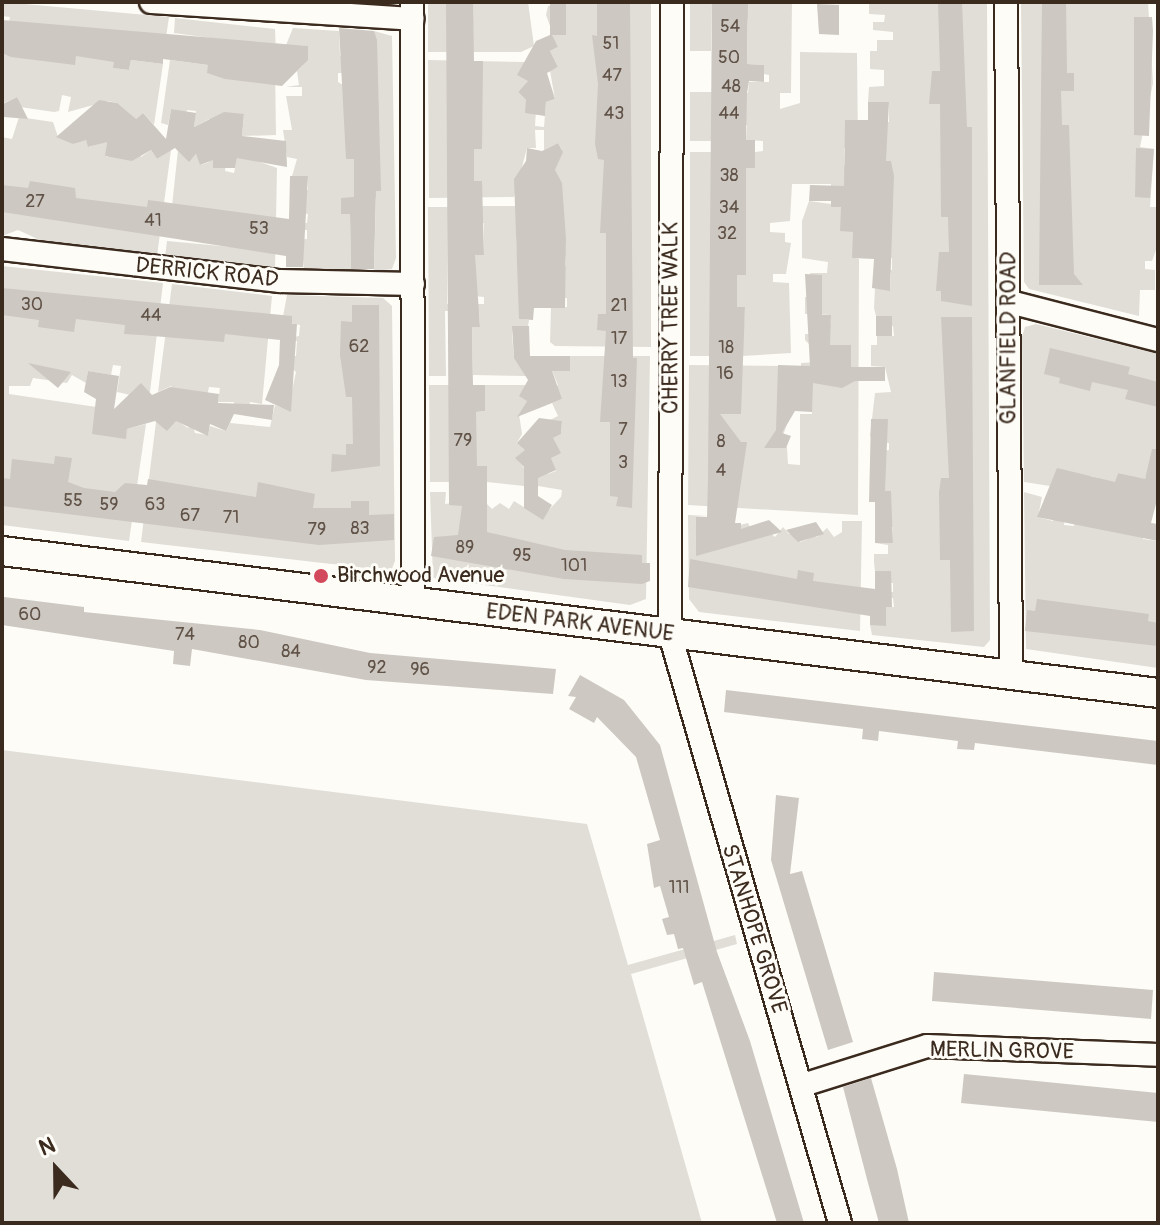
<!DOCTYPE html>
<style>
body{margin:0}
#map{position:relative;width:1160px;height:1225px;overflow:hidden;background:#fdfcf7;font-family:Pangolin,sans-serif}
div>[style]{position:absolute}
.green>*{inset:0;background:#e1ded7}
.building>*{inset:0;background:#cdc8c2}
.roads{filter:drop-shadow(2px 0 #3b2a1e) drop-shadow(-2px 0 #3b2a1e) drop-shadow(0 2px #3b2a1e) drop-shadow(0 -2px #3b2a1e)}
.minor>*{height:22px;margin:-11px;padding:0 11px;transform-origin:11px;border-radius:11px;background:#fdfcf7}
.tertiary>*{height:28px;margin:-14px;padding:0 14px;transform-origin:14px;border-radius:14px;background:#fdfcf7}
.dots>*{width:22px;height:22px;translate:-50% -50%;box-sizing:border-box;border:4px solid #fdfcf7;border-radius:50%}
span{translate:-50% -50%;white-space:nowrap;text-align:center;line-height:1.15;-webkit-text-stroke:6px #fdfcf7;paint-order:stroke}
.number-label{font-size:18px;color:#605247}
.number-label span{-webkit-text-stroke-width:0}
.street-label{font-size:22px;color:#3b2a1e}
.poi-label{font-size:22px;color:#3b2a1e}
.left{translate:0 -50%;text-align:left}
.frame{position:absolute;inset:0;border:4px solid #3b2a1e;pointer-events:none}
.north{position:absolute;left:16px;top:1129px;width:80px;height:80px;-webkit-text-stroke:6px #fdfcf7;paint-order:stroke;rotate:338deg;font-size:22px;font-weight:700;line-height:32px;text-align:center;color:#3b2a1e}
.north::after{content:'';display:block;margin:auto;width:28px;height:36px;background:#3b2a1e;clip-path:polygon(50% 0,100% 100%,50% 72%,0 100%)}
</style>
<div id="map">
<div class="green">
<i style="clip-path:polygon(2px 2px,169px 17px,166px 37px,114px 58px,114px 68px,129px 70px,131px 60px,163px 64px,154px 125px,143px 113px,136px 119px,115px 118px,117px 103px,108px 101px,68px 112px,71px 97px,62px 95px,59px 111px,54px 112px,20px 107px,17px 97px,2px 104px,2px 53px,10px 17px,2px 16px)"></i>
<i style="clip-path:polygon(428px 2px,528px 2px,534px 46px,521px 52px,428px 52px)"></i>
<i style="clip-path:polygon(567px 2px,651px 2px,651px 347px,555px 346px,550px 342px,551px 308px,567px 307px,567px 298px,551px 298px,550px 266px,566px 266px,566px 257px,550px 249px,566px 249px,566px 240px,552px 177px,558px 162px,550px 159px,562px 150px,558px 143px,544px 150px,544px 130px,535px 130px,536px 148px,527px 148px,514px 197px,429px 198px,428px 60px,524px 62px,529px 80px,518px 92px,536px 110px,535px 126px,544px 127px,546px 102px,555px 99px,550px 71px,558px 67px,550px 51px,558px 47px,550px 35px,566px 35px,550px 26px,546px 15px,548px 6px)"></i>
<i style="clip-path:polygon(690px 2px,712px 2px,711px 51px,690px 51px)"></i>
<i style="clip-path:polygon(792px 2px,791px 93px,780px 93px,780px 109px,800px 103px,800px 52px,857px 53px,858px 148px,844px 148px,844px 165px,858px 168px,848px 172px,848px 181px,857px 181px,857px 248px,852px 257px,859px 259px,858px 515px,688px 505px,689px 365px,787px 366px,791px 374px,779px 374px,779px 382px,791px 382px,791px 391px,778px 391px,777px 414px,785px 414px,778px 425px,784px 429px,787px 424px,780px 444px,787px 447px,788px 464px,800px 465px,800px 414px,812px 414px,812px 404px,801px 400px,801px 363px,851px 360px,851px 346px,810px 345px,805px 340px,805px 334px,821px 334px,822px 324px,831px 323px,831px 315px,805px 314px,805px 297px,822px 297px,822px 284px,810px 284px,810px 273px,827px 273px,828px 262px,802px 258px,802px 221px,809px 201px,853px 207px,854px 192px,831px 191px,831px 184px,792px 184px,790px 221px,770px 223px,770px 232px,785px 233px,785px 242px,791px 243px,786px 274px,773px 274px,773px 282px,789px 283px,791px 353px,742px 356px,736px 323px,744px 323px,745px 308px,737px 307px,737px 275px,745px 275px,745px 259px,737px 258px,737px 242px,745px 242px,745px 227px,711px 226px,710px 356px,690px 356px,690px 152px,712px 152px,713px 216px,746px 216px,739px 184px,746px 184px,746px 168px,755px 167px,755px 152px,763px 151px,763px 141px,746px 140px,747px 125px,739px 125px,739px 119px,746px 119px,746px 106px,739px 105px,739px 93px,748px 93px,749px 82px,769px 82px,769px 75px,764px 74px,764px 65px,747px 64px,748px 19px,738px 19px,738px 3px)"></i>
<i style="clip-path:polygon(869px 2px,987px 2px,990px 640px,984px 647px,872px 635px,870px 625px,886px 625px,877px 607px,894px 607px,893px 598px,877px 598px,876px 592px,893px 592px,893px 583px,877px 583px,891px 580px,891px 572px,875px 571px,874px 562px,874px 554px,888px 554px,888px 545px,875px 543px,893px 542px,893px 527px,875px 525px,875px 502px,890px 491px,885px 491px,884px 455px,869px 454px,889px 450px,889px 443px,873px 442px,870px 436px,875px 393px,891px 392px,885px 367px,871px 366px,871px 345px,877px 345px,877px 336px,894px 336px,893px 326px,876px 325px,892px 325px,892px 316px,876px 316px,874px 308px,875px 288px,890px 290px,891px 273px,874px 270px,892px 270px,892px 258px,886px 257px,891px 161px,874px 161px,868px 122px,889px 122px,889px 103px,868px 102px,869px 87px,884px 86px,884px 70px,870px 69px,870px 51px,877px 51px,877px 40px,893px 40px,893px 32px,873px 30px,873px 22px,884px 22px,885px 15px,869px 14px)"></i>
<i style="clip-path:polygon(1021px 2px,1148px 2px,1153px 83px,1140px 147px,1154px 149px,1150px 207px,1156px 207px,1156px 250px,1152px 261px,1145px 261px,1145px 269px,1155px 270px,1155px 290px,1140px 290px,1139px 316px,1029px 289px,1024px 282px)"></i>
<i style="clip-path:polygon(175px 18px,275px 29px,276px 55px,269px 46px,174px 33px)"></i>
<i style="clip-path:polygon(293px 28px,339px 31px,340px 56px,350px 57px,350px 73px,338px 73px,338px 82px,350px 89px,351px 106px,377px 105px,374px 31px,392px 36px,396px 258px,392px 269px,374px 271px,376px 198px,341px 198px,341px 213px,350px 214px,351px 271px,304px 271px,302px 247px,291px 247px,291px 239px,307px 239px,307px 230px,291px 230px,292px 223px,307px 223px,308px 214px,291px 211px,306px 211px,306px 195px,292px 195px,292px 190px,308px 190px,308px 176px,292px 176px,297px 159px,287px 157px,283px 130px,292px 130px,286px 96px,302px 96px,302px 87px,286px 87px,299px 85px,297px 71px,303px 65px,292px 55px,308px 54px,308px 46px,286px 45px)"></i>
<i style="clip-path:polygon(170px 60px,208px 65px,208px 73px,226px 76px,275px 67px,276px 135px,242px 136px,244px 115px,229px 113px,214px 129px,209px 119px,194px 127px,196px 111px,187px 110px,184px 125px,180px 111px,171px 109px,168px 125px,161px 123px)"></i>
<i style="clip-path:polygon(690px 92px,712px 92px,712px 141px,690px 141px)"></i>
<i style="clip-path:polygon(19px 117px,53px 122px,58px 137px,68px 130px,73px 144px,85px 138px,89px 147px,107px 141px,106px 157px,135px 149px,141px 157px,151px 150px,157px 159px,171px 150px,157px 256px,42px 241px,18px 230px,2px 236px,2px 137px,12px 139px)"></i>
<i style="clip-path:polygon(178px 150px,189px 161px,196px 154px,201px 165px,209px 162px,206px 153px,212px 152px,214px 168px,222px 168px,227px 155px,225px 171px,234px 173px,237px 157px,262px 150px,260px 162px,277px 168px,275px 270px,165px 257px,167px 241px,265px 250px,172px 206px)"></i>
<i style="clip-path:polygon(474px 206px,526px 206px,516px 223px,516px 237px,521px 319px,529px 320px,528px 326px,513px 326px,512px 335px,514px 358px,527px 357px,526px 376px,473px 375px,472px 327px,480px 327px,479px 311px,445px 311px,446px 376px,429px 376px,428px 207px,448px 207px,447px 304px,484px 304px,484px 297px,474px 296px,475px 255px,484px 255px,484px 223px,474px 223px)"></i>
<i style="clip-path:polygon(2px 266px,163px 283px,150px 392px,144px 398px,117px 392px,121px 366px,113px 365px,111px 375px,88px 371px,86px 383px,72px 375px,67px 383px,33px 378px,30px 386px,9px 386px,9px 394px,110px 409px,125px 439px,127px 429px,146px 424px,129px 541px,2px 525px)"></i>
<i style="clip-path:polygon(172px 284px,272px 296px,262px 404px,250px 402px,249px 411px,235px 410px,234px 402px,218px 402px,220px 388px,209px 387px,206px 401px,175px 394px,171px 386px,158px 392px)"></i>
<i style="clip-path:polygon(287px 295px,383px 298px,392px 306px,395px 561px,391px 571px,141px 542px,156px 422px,176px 420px,188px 428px,192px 422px,195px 433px,208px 435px,210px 426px,226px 431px,230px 423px,270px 427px,275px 405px,288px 410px,296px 372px,279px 356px,296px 356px,297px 341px,280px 340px,299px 336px,300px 325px,282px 322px)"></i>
<i style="clip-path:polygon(1036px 324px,1158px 354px,1158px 468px,1146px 475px,1139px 505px,1130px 476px,1118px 473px,1112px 495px,1096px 491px,1098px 478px,1091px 476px,1052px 481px,1050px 486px,1024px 482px,1022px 337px,1025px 327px)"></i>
<i style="clip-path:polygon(570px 356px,650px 356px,646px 599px,630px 605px,433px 578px,430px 492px,446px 492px,445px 504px,482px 499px,492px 509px,500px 503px,509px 509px,514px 501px,530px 511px,548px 511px,561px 497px,562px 490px,538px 486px,538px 468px,544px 465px,548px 474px,556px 471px,550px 456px,560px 453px,552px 438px,561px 434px,562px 421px,550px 420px,558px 416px,552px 403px,562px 399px,550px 389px,558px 385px,552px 371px,569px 371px)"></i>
<i style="clip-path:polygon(429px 385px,449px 385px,450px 482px,430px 482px)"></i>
<i style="clip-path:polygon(485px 385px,525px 385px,527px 401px,519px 414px,522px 434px,517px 443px,528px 448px,516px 458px,524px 468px,524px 486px,487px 482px,487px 466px,476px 466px,476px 412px,485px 411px)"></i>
<i style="clip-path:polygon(1024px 492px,1042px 497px,1038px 517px,1053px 521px,1058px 500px,1067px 502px,1064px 525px,1074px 526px,1076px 511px,1144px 522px,1143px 539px,1158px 541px,1158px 668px,1026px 649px)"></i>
<i style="clip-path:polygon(688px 515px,708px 516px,696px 517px,696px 536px,748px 523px,756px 539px,765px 528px,775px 537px,783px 527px,789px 534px,795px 528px,800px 542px,808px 539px,810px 528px,817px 537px,827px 528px,834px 537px,842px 532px,842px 521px,862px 521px,860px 631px,699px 612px,689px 599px)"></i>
<i style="clip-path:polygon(2px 750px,587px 824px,628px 965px,735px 935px,737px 944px,631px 974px,702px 1223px,2px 1223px)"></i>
</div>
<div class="building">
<i style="clip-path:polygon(446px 2px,473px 2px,474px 61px,483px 61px,482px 149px,474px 149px,474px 181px,482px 181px,484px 255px,475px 255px,480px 327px,472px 327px,473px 385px,485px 385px,485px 411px,476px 412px,477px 466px,487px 466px,487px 532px,565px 550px,642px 555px,642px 563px,650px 563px,650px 581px,642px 584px,564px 579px,431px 556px,434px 537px,458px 535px,462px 506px,449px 505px)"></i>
<i style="clip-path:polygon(550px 2px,566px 2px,566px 35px,552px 35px,558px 47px,550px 51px,558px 67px,547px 73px,555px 99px,546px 102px,545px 116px,525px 113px,526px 100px,518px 92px,528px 81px,517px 75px,536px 41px,550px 35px)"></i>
<i style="clip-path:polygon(597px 2px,630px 2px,633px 358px,637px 358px,632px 508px,616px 506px,618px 497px,610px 496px,610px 422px,600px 422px,606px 331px,597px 330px,598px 314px,606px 314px,606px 233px,600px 233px,604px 160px,598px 159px,595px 144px,598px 84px,592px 35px,597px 36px)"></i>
<i style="clip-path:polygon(712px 2px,748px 2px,747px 64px,764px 65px,764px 82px,749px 81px,747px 93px,746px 140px,755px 140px,755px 168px,746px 168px,746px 275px,737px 275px,737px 307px,745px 307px,741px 414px,720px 414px,741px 442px,747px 442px,735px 523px,741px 523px,741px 529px,769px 520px,782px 532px,696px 556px,696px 517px,707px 517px,708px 479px)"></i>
<i style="clip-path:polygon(938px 2px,962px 2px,967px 127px,972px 127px,972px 306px,941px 301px,941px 291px,936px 291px,939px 252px,949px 252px,948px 217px,941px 217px,940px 104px,929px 104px,932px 71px,940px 71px)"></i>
<i style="clip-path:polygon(1042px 2px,1066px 2px,1067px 73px,1074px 73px,1074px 91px,1061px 91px,1062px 125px,1069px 125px,1074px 274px,1083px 285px,1039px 285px)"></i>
<i style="clip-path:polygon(817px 4px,839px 5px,839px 35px,819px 34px)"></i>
<i style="clip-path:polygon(1134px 17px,1152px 17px,1153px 31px,1149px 136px,1134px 135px)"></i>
<i style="clip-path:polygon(2px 20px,308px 46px,308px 60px,282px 86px,225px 79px,207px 73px,208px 65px,163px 59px,163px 64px,131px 60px,129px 70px,113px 68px,114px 62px,76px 56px,75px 65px,11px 57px,2px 53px)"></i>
<i style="clip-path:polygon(339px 28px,374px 31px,377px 40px,381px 191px,376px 191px,374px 269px,351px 269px,350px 214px,341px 214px,341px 198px,354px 197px,354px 159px,346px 159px)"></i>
<i style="clip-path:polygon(17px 97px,28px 119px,4px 117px,3px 104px)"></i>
<i style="clip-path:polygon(99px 100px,117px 103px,136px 119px,143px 113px,166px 139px,171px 109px,196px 113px,194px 127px,224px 112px,244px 114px,242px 136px,286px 141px,287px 167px,237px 158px,235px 168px,213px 168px,213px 160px,200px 165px,196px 154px,189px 162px,175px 148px,157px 159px,151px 150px,132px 161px,105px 156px,107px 142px,88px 147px,86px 140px,73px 144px,56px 137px)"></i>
<i style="clip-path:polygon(868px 102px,889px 102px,886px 161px,891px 161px,894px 176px,890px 291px,872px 288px,874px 259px,852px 258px,853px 232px,840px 231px,841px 207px,831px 207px,831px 201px,809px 201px,810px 185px,844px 186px,845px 120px,868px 120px)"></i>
<i style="clip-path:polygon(558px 143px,563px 152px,555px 170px,562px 183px,566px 239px,565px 308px,534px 308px,533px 320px,519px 319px,514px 179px,526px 161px,527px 148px,542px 151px)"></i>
<i style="clip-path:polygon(1136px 148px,1154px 149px,1150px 198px,1135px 197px)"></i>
<i style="clip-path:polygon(290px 176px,308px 176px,303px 267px,286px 267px,286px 256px,2px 212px,2px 185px,28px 188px,30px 181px,75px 188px,76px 198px,147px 207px,148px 200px,289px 219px)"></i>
<i style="clip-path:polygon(805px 274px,822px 275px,822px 315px,831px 315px,830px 345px,851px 345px,851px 367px,885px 367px,885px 381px,855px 381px,842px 388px,813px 383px,812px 412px,795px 411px,782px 433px,791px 436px,786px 448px,764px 448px,776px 430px,778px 365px,810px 366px)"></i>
<i style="clip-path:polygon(2px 288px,292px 316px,292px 324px,297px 324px,291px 412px,265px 400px,279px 365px,280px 340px,225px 334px,224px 342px,141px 335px,124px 334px,125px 325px,76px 319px,74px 332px,38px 327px,39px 320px,2px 315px)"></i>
<i style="clip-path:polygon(352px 305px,379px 305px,380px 466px,331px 472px,332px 454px,346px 455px,346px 444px,353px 444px,352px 397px,346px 397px,340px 355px,341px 321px,352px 322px)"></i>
<i style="clip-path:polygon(876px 316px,892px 316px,892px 336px,876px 336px)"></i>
<i style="clip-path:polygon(941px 317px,972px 317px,974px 631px,951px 632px,950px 560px,940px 560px,939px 492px,941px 478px,949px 478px)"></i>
<i style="clip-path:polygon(512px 326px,529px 326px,530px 356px,570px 356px,570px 371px,552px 371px,562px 399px,517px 417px,527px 401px,519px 396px,528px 380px,514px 358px)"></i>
<i style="clip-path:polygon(1050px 348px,1130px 367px,1128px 374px,1158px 382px,1158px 407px,1125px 399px,1128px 390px,1092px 382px,1090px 391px,1059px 383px,1060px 378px,1044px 374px)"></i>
<i style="clip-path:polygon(28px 363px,71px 372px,58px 388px)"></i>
<i style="clip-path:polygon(88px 371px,119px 376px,114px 409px,141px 383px,152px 395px,170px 387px,219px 394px,218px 403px,274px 405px,272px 420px,234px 414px,226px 431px,210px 424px,208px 436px,176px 421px,167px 431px,155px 421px,127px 429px,126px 439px,92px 434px,96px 399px,84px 392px)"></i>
<i style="clip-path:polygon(539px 418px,562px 421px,561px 434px,553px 438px,561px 453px,551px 458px,556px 470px,538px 478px,538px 496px,552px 505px,543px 520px,524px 508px,524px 467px,515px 458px,525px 450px,517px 443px)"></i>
<i style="clip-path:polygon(871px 419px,888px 419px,885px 491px,891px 491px,893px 543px,875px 543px,875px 502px,869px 502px)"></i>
<i style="clip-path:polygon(1152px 449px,1158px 449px,1158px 496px,1151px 523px,1158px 524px,1158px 541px,1037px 517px,1057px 468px,1115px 482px,1118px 473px,1145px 479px)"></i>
<i style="clip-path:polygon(55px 456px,72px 458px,68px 482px,84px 488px,115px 492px,125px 483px,147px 485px,148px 479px,256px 497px,258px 482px,315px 494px,313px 508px,351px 508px,351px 501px,369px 501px,369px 515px,394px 514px,394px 540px,319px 545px,2px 506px,2px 478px,10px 479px,12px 459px,54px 464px)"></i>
<i style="clip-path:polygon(816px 522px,824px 534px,798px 542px,786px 530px)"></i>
<i style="clip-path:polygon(690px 559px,797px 579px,798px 570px,814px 573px,813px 581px,875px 589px,875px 571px,891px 571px,892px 607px,886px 607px,886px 626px,870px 625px,870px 616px,688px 587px)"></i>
<i style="clip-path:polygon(4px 597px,84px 607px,84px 612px,260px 630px,370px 653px,556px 669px,553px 694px,366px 680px,192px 649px,190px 666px,173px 664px,174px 651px,2px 625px)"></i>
<i style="clip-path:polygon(1037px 599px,1149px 614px,1148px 621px,1158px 623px,1158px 646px,1025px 631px,1027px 610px,1035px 611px)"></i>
<i style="clip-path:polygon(580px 675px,624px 700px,660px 745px,717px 952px,750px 1041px,804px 1223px,777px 1223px,702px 982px,694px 985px,683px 948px,678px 949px,674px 934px,667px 935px,662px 919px,669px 917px,660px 886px,654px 888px,647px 844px,660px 840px,636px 757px,597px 717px,594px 723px,569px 709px,576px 697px,568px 696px)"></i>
<i style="clip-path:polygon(726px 690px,1158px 741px,1158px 765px,975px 743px,974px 750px,957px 749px,958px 741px,879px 731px,878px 741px,862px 739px,863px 729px,724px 712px)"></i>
<i style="clip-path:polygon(776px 795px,799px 798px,790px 874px,802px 871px,853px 1042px,828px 1050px,771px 860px)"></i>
<i style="clip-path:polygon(934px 972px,1153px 990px,1151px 1019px,932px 1001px)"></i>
<i style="clip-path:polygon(964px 1074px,1158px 1093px,1158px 1122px,961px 1103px)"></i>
<i style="clip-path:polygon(871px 1078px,897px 1169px,909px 1223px,879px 1223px,868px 1183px,843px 1087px)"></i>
</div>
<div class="roads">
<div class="minor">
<i style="left:151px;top:2px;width:262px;rotate:3.7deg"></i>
<i style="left:412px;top:2px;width:601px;rotate:89.9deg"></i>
<i style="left:672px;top:2px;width:632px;rotate:90.18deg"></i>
<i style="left:670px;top:634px;width:613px;rotate:73.9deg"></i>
<i style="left:1006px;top:2px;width:672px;rotate:89.57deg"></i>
<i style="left:2px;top:249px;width:280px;rotate:6.6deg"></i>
<i style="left:280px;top:281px;width:133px;rotate:1.3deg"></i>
<i style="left:1010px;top:302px;width:153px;rotate:14.4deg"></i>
<i style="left:803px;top:1085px;width:130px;rotate:-17.5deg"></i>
<i style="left:927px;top:1046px;width:231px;rotate:2.2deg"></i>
</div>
<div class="tertiary">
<i style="left:2px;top:551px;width:1165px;rotate:7deg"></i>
</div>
</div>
<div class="dots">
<i style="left:321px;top:576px;background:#d1495b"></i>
</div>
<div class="number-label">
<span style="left:730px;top:27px">54</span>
<span style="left:611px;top:44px">51</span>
<span style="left:729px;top:58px">50</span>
<span style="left:612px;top:76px">47</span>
<span style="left:731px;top:87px">48</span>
<span style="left:614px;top:114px">43</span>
<span style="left:729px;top:114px">44</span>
<span style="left:729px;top:176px">38</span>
<span style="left:35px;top:202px">27</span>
<span style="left:729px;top:208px">34</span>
<span style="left:153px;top:221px">41</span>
<span style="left:259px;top:229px">53</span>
<span style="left:727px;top:234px">32</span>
<span style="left:32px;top:305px">30</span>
<span style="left:619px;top:306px">21</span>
<span style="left:151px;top:316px">44</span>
<span style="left:619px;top:339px">17</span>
<span style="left:359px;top:347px">62</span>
<span style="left:726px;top:348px">18</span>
<span style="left:725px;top:374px">16</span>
<span style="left:619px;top:382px">13</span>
<span style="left:623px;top:430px">7</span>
<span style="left:463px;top:441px">79</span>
<span style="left:721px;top:442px">8</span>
<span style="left:623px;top:463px">3</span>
<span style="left:721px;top:471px">4</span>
<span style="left:73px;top:501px">55</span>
<span style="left:109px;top:505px">59</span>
<span style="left:155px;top:505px">63</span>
<span style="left:190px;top:516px">67</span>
<span style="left:231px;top:518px">71</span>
<span style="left:360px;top:529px">83</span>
<span style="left:317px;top:530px">79</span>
<span style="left:465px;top:548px">89</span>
<span style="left:522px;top:556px">95</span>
<span style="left:574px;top:566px">101</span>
<span style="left:30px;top:615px">60</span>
<span style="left:185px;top:635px">74</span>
<span style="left:249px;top:643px">80</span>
<span style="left:291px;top:652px">84</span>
<span style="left:377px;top:668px">92</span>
<span style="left:420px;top:670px">96</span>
<span style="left:679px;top:888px">111</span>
</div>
<div class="street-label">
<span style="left:207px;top:273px;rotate:6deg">DERRICK ROAD</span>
<span style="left:671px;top:318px;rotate:-90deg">CHERRY TREE WALK</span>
<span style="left:1009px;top:338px;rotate:-90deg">GLANFIELD ROAD</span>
<span style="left:580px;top:623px;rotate:7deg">EDEN PARK AVENUE</span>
<span style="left:754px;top:929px;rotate:73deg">STANHOPE GROVE</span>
<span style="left:1002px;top:1051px;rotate:1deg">MERLIN GROVE</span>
</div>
<div class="poi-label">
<span class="left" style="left:337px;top:576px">Birchwood Avenue</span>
</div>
<div class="frame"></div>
<div class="north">N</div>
</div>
